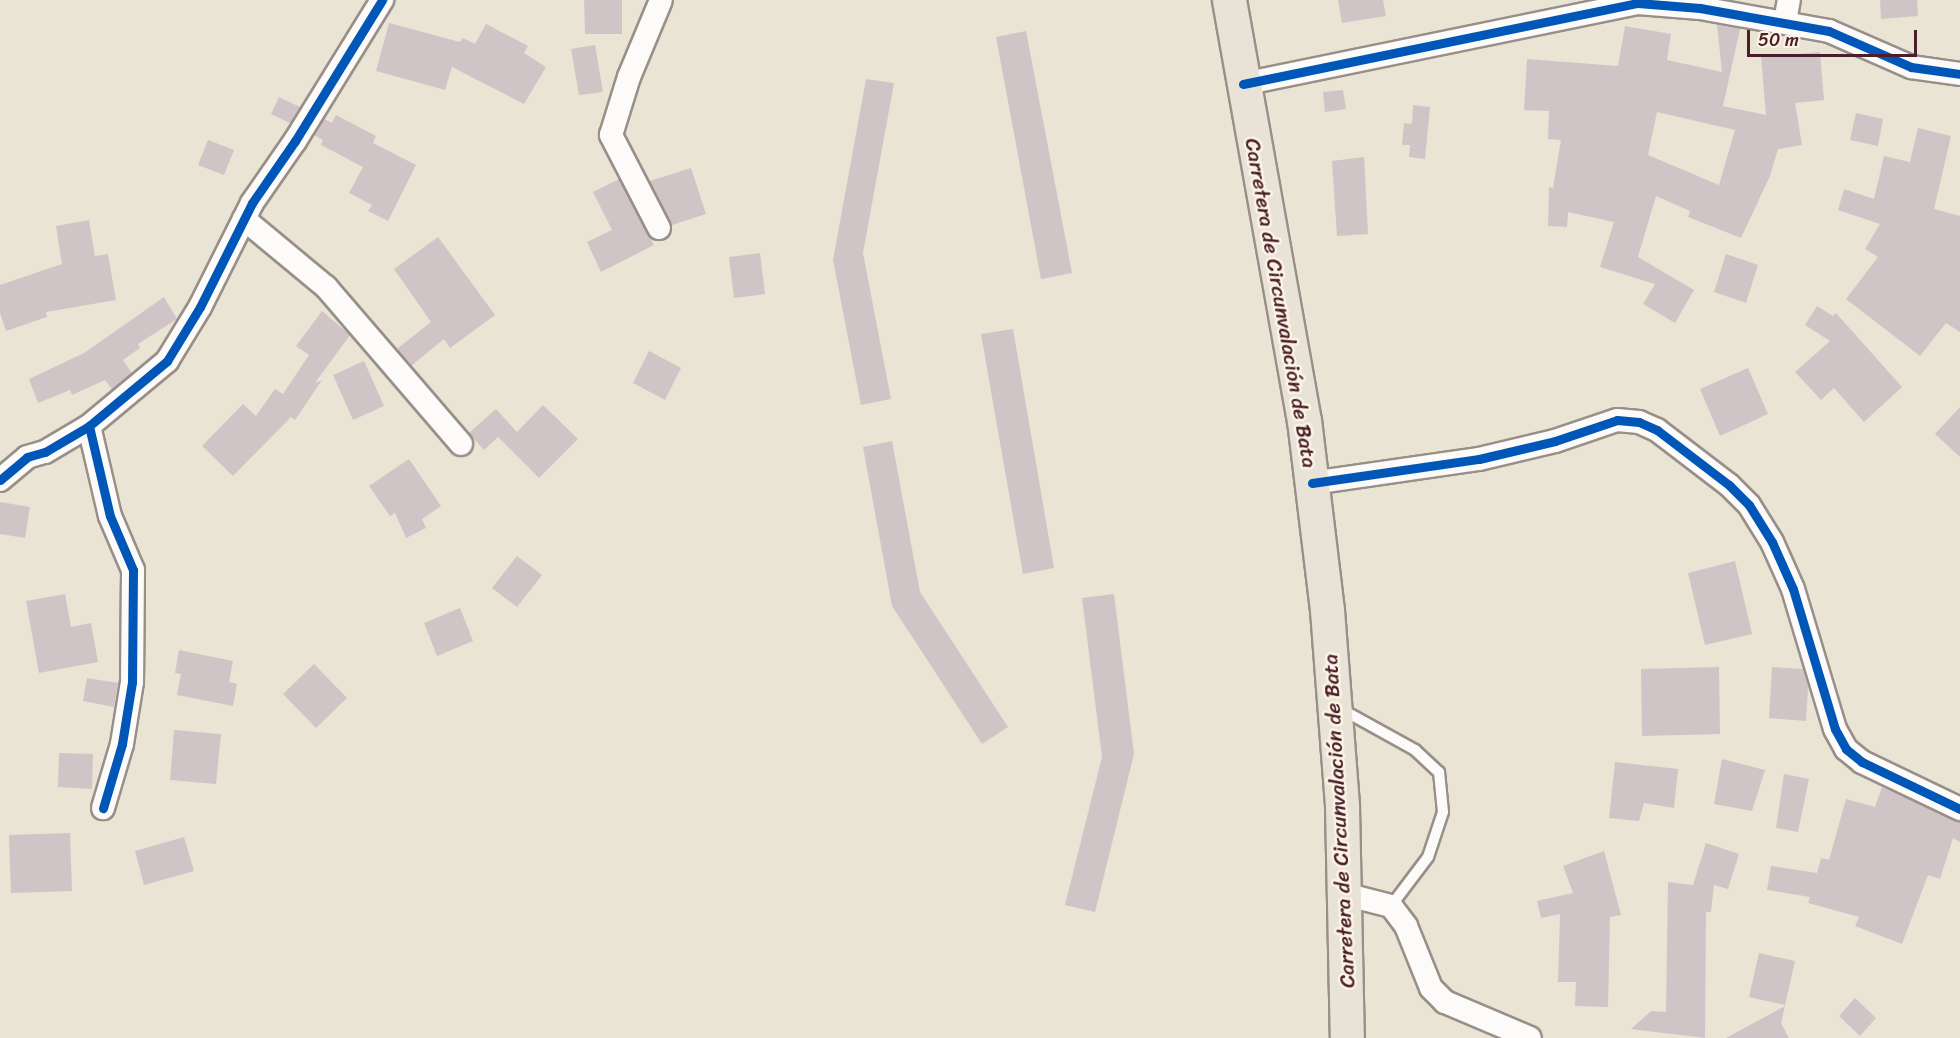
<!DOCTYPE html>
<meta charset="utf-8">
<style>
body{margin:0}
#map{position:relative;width:1960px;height:1038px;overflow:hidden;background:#eae4d4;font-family:Sriracha,sans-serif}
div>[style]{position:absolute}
.building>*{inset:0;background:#d1c4c7}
.roads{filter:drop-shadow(2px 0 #998f89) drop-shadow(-2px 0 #998f89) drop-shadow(0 2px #998f89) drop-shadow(0 -2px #998f89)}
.lane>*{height:10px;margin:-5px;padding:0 5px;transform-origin:5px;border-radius:5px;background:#fcfbf9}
.street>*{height:22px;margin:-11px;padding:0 11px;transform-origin:11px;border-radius:11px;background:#fcfbf9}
.primary>*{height:33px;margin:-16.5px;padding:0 16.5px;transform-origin:16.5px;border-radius:16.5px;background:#e9e2d6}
.cycleway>*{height:9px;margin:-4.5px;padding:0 4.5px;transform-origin:4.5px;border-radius:4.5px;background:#0057b8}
span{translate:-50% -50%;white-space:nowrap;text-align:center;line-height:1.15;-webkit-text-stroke:5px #fcf5e5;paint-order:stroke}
.street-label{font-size:21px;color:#4a1f2b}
.scale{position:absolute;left:1747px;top:30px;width:170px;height:27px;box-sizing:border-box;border:3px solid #4a1f2b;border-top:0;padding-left:8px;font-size:18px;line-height:21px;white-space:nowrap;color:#4a1f2b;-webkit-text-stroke:4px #fcf5e5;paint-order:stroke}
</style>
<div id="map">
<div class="building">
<i style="clip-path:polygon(584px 0,622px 0,622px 34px,585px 34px)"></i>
<i style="clip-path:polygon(1338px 0,1383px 0,1386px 16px,1342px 23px)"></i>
<i style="clip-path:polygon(1880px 0,1917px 0,1918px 16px,1881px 19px)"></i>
<i style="clip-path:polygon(389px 23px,460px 42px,463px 38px,475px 44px,486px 24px,528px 46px,524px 53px,546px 67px,524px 104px,452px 67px,445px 90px,376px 71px)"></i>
<i style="clip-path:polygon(evenodd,1717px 25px,1740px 29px,1723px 106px,1766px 115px,1761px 57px,1820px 52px,1824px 100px,1795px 103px,1802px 145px,1778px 149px,1770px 176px,1741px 238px,1688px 217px,1690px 211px,1656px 196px,1638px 257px,1694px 290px,1675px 323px,1643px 304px,1655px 284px,1600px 267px,1614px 222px,1568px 212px,1567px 227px,1548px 226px,1549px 187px,1553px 188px,1561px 140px,1548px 139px,1549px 111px,1524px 110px,1527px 59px,1618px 66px,1625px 26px,1671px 34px,1667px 60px,1722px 72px,1717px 25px,1657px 112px,1735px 130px,1719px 185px,1648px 155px,1657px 112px)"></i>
<i style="clip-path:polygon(1026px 31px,1072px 273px,1041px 279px,996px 37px)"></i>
<i style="clip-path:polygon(595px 45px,603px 92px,579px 95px,571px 49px)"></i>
<i style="clip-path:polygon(866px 79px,894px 83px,863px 253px,891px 399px,861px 405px,833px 260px)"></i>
<i style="clip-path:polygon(1343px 90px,1346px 109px,1325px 112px,1323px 92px)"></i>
<i style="clip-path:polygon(279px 97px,300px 107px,290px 123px,271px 114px)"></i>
<i style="clip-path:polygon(1413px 105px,1430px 107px,1425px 159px,1409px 157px,1410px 145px,1402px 145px,1404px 123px,1412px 124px)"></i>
<i style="clip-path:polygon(1856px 113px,1883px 119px,1878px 146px,1850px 140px)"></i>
<i style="clip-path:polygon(336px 115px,376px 136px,373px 143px,416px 165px,388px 221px,368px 211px,372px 205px,349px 193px,363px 167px,321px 145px,323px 140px,314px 135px,324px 119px,332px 123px)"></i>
<i style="clip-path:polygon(1918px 128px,1951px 136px,1934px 209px,1960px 216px,1960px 332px,1946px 323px,1920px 356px,1846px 299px,1878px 257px,1865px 249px,1880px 224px,1838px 210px,1844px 189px,1874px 199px,1884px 156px,1910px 162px)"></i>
<i style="clip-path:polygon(208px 140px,234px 150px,224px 175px,198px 165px)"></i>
<i style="clip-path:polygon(1364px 157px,1368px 234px,1337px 236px,1332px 161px)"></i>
<i style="clip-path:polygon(691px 168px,706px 214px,672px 225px,650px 181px)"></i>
<i style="clip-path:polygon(619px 179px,654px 245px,601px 272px,587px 242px,612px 230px,593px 192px)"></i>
<i style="clip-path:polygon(89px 220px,95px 256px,108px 254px,116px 300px,46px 312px,47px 317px,6px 331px,0 313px,0 285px,62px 264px,56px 226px)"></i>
<i style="clip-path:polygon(438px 237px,495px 315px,450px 348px,444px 339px,411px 366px,397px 349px,431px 322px,394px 269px)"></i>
<i style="clip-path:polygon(760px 253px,765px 294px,734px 298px,729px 257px)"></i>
<i style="clip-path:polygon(1726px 254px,1758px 265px,1746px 303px,1714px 292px)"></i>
<i style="clip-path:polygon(164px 297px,177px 319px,138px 344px,140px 348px,123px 360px,132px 373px,112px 389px,105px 380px,72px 395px,70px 390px,38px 403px,29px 379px,84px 353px)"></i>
<i style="clip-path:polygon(1817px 306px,1833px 316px,1836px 313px,1902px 387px,1864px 422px,1834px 388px,1821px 400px,1795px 372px,1830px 341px,1805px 325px)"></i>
<i style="clip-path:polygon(322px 311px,350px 335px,315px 383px,322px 380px,295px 420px,291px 417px,233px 476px,202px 446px,243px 404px,256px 416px,275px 389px,283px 394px,309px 355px,296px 346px)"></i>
<i style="clip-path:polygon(1013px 329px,1054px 568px,1023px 574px,981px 334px)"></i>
<i style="clip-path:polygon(649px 351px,681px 368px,665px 400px,633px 383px)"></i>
<i style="clip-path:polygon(364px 361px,384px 406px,353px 420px,333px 375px)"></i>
<i style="clip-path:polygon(1748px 368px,1768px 414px,1720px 436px,1700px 389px)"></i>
<i style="clip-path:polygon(543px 405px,578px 439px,539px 478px,498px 437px,484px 450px,469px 433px,496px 409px,517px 432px)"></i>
<i style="clip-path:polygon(1960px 407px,1960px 457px,1935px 434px)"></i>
<i style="clip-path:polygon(892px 441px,920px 592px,1008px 727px,982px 744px,892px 606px,863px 447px)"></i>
<i style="clip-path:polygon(409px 459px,441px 506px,422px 519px,426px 528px,406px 538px,395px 513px,390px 516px,369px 486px)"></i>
<i style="clip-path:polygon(0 502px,30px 507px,25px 538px,0 534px)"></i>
<i style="clip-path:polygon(517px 556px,542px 575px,517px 607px,492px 588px)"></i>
<i style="clip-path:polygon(1735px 561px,1752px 634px,1705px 645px,1688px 573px)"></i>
<i style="clip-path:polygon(65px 594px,71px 627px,91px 623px,98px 662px,39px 673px,26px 601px)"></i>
<i style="clip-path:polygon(1114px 594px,1134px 754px,1095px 912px,1065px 905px,1102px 757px,1082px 598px)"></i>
<i style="clip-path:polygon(460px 608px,473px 641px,437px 656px,424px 623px)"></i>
<i style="clip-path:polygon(179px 650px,233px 661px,229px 682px,237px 684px,233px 706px,177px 695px,181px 674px,175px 673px)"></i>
<i style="clip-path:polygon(314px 664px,347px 698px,316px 728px,283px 694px)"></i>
<i style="clip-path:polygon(1719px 667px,1720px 734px,1642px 736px,1641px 669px)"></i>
<i style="clip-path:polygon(1772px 667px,1803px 669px,1808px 687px,1806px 721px,1769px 718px)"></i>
<i style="clip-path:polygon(87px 678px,118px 683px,114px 707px,83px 701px)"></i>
<i style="clip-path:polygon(174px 730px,221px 734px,216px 784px,170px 780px)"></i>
<i style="clip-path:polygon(59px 753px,93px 754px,92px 789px,58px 787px)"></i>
<i style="clip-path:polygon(1722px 759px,1765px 770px,1752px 811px,1714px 804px)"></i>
<i style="clip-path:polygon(1615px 762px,1678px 769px,1674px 808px,1644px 803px,1639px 821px,1609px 818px)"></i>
<i style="clip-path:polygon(1784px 774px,1809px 779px,1798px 832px,1776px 828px)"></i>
<i style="clip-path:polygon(1882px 787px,1960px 822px,1960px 842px,1953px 838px,1940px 879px,1928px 875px,1902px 944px,1855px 926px,1859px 917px,1808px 903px,1810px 897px,1767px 890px,1771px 866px,1817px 873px,1821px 858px,1829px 860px,1846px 799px,1875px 807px)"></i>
<i style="clip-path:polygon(70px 833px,72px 891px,11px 893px,9px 835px)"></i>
<i style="clip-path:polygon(184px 837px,194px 871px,144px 885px,135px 851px)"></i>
<i style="clip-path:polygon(1706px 843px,1739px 854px,1728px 889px,1714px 885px,1711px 912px,1706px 912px,1705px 1038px,1631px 1029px,1651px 1011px,1666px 1012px,1668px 882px,1693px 885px)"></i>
<i style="clip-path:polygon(1604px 851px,1621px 915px,1610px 917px,1608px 1007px,1575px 1006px,1576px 982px,1558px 982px,1560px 914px,1541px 918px,1537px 901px,1573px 893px,1563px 866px)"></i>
<i style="clip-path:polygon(1759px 953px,1795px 961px,1785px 1005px,1749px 997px)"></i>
<i style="clip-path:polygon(1855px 998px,1876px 1018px,1860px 1036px,1839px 1016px)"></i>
<i style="clip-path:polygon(1785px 1006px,1781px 1023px,1789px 1038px,1726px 1038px)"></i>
</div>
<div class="roads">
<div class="lane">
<i style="left:1341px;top:709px;width:85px;rotate:29deg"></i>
<i style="left:1415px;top:750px;width:33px;rotate:43deg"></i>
<i style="left:1439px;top:772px;width:40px;rotate:84.3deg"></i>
<i style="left:1443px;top:812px;width:47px;rotate:108.4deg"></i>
<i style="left:1428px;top:857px;width:61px;rotate:127.1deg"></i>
</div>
<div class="street">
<i style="left:1785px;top:22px;width:22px;rotate:-80deg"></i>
<i style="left:1243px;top:84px;width:403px;rotate:-11.6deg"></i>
<i style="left:1638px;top:3px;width:62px;rotate:4.6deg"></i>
<i style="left:1700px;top:8px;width:131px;rotate:10.1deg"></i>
<i style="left:1829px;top:31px;width:90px;rotate:23.7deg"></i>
<i style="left:1911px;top:67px;width:49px;rotate:8.1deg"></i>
<i style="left:244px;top:219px;width:107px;rotate:39.7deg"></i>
<i style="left:326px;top:287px;width:207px;rotate:49.3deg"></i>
<i style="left:659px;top:228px;width:105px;rotate:-117.3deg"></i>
<i style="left:611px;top:135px;width:61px;rotate:-72.8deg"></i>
<i style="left:629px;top:77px;width:83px;rotate:-67.4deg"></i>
<i style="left:89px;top:426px;width:92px;rotate:76.9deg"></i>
<i style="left:110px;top:516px;width:59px;rotate:66.9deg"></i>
<i style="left:133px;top:570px;width:112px;rotate:90.5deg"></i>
<i style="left:132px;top:682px;width:63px;rotate:99.2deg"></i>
<i style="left:122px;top:744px;width:67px;rotate:106.5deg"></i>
<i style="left:0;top:480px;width:35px;rotate:-40deg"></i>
<i style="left:27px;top:457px;width:19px;rotate:-16deg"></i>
<i style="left:45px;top:452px;width:51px;rotate:-30.6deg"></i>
<i style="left:89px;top:426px;width:102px;rotate:-39.8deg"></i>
<i style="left:167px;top:361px;width:63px;rotate:-58.6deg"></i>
<i style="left:200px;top:307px;width:116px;rotate:-63.4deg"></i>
<i style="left:252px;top:203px;width:75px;rotate:-55.3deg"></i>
<i style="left:295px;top:141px;width:166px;rotate:-58.3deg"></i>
<i style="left:1312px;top:483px;width:169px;rotate:-8.2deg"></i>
<i style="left:1479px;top:459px;width:78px;rotate:-13.3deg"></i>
<i style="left:1555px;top:441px;width:65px;rotate:-18.7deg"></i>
<i style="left:1617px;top:420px;width:22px;rotate:5deg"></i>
<i style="left:1639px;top:422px;width:20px;rotate:24deg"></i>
<i style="left:1657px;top:430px;width:91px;rotate:37.4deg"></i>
<i style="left:1729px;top:485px;width:28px;rotate:45deg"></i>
<i style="left:1749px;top:505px;width:44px;rotate:58.1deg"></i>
<i style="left:1772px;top:542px;width:51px;rotate:65.9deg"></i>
<i style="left:1793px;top:589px;width:146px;rotate:73.3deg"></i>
<i style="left:1835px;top:729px;width:23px;rotate:61deg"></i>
<i style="left:1846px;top:749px;width:21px;rotate:39deg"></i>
<i style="left:1862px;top:762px;width:109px;rotate:25.6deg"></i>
<i style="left:1344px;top:894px;width:49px;rotate:14.3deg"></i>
<i style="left:1391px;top:906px;width:25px;rotate:53deg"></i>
<i style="left:1406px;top:926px;width:67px;rotate:68deg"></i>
<i style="left:1431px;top:988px;width:20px;rotate:45deg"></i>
<i style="left:1445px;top:1002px;width:92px;rotate:23deg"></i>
</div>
<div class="primary">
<i style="left:1229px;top:0;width:427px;rotate:79.9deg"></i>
<i style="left:1304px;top:420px;width:191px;rotate:83.1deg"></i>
<i style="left:1327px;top:610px;width:198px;rotate:85.6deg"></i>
<i style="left:1342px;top:807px;width:231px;rotate:88.8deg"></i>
</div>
</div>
<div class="cycleway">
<i style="left:1243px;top:84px;width:403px;rotate:-11.6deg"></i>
<i style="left:1638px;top:3px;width:62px;rotate:4.6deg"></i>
<i style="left:1700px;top:8px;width:131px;rotate:10.1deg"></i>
<i style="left:1829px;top:31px;width:90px;rotate:23.7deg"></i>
<i style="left:1911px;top:67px;width:49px;rotate:8.1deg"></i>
<i style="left:89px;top:426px;width:92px;rotate:76.9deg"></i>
<i style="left:110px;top:516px;width:59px;rotate:66.9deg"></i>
<i style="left:133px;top:570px;width:112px;rotate:90.5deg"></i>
<i style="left:132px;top:682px;width:63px;rotate:99.2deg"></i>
<i style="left:122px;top:744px;width:67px;rotate:106.5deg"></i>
<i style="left:0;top:480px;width:35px;rotate:-40deg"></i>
<i style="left:27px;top:457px;width:19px;rotate:-16deg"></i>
<i style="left:45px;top:452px;width:51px;rotate:-30.6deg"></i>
<i style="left:89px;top:426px;width:102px;rotate:-39.8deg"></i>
<i style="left:167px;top:361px;width:63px;rotate:-58.6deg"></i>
<i style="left:200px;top:307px;width:116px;rotate:-63.4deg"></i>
<i style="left:252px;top:203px;width:75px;rotate:-55.3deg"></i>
<i style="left:295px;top:141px;width:166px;rotate:-58.3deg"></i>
<i style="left:1312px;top:483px;width:169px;rotate:-8.2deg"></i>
<i style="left:1479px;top:459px;width:78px;rotate:-13.3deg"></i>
<i style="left:1555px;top:441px;width:65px;rotate:-18.7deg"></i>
<i style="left:1617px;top:420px;width:22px;rotate:5deg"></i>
<i style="left:1639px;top:422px;width:20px;rotate:24deg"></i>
<i style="left:1657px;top:430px;width:91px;rotate:37.4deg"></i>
<i style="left:1729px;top:485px;width:28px;rotate:45deg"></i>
<i style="left:1749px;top:505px;width:44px;rotate:58.1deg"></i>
<i style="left:1772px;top:542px;width:51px;rotate:65.9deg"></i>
<i style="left:1793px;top:589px;width:146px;rotate:73.3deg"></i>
<i style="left:1835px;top:729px;width:23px;rotate:61deg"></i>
<i style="left:1846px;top:749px;width:21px;rotate:39deg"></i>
<i style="left:1862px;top:762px;width:109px;rotate:25.6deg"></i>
</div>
<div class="street-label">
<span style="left:1281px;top:303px;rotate:80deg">Carretera de Circunvalación de Bata</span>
<span style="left:1339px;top:821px;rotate:-93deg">Carretera de Circunvalación de Bata</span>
</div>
<div class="scale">50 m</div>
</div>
